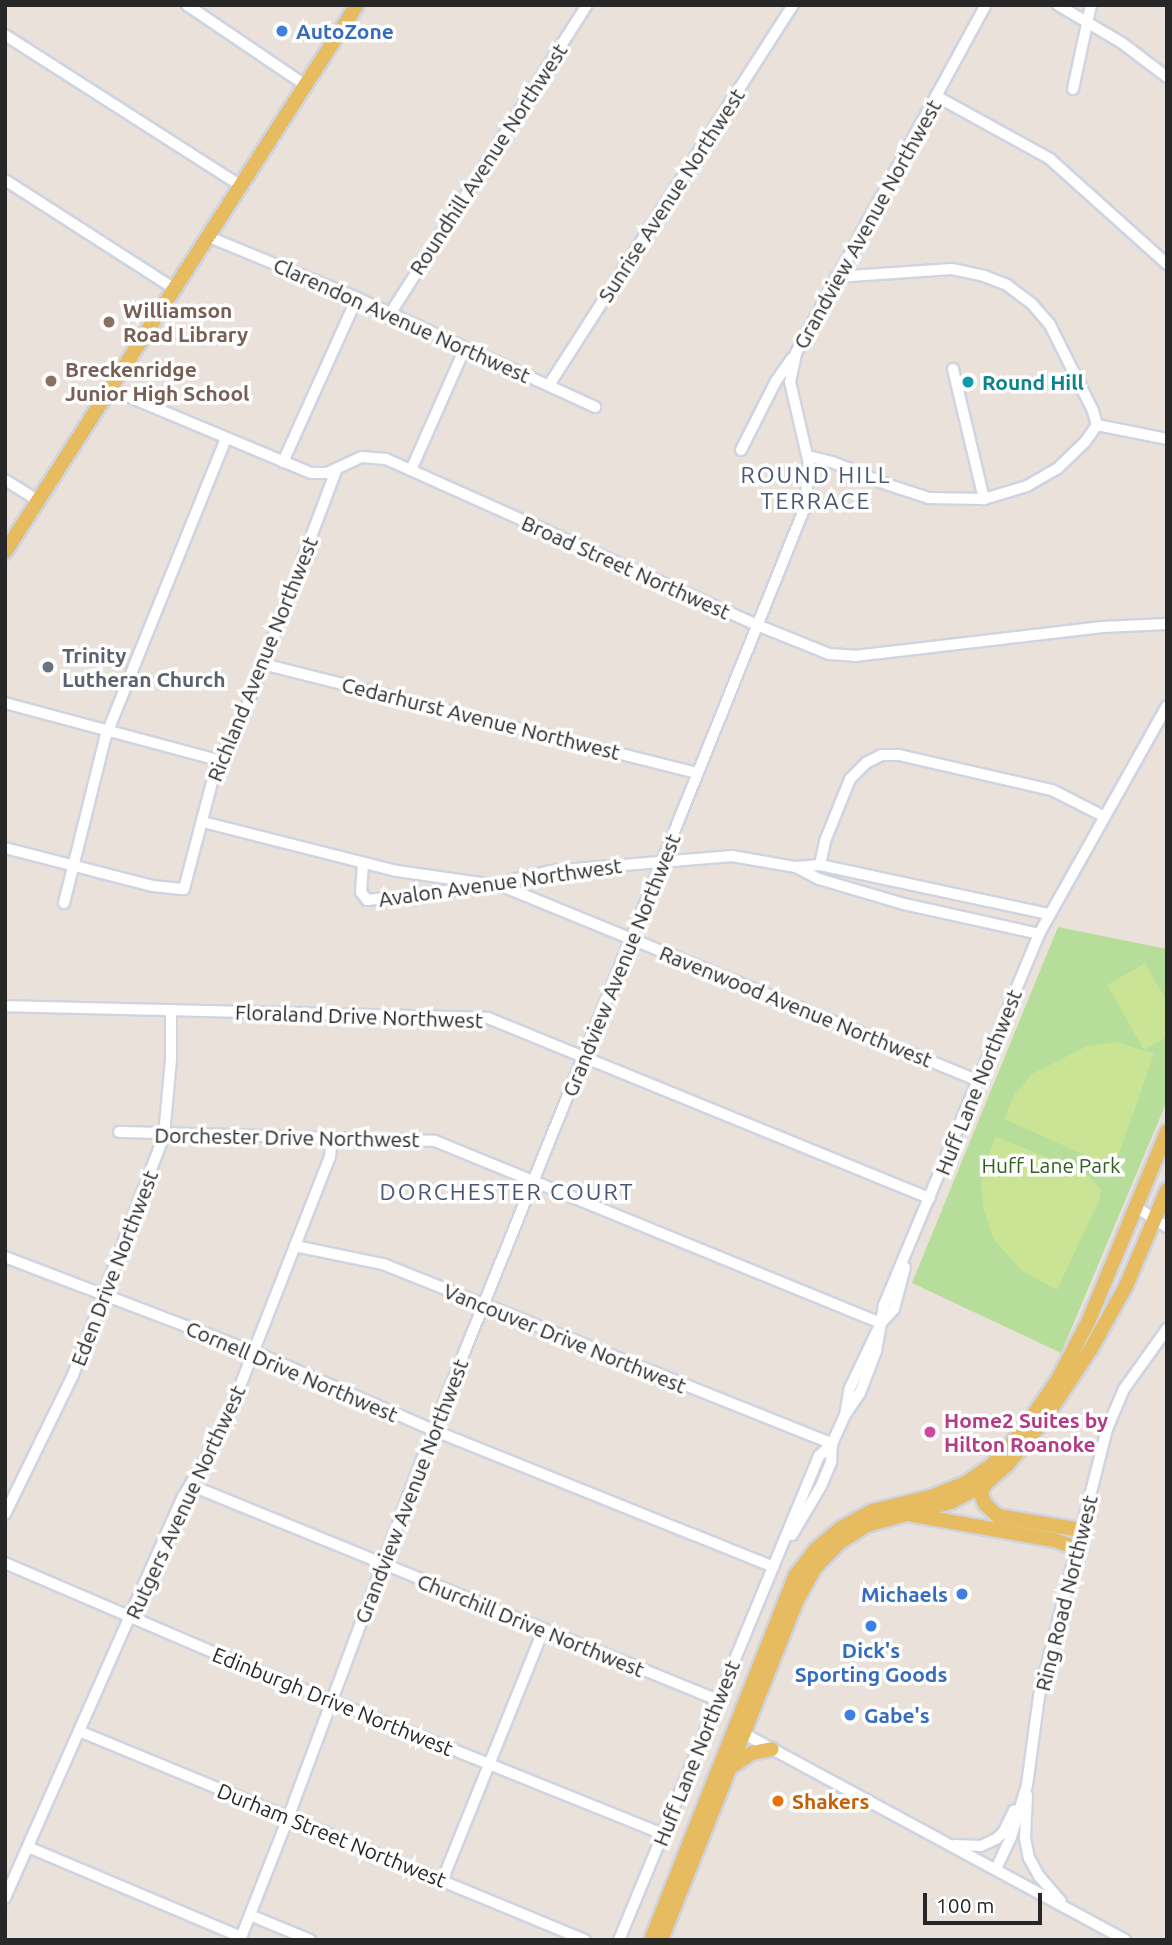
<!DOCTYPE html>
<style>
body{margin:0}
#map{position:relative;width:1172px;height:1945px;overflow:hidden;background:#e9e1da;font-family:Ubuntu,sans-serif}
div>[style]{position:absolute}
.green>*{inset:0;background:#b6dd99}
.pitch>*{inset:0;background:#c9e495}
.roads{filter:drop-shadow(2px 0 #cfd4e0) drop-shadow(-2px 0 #cfd4e0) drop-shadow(0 2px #cfd4e0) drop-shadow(0 -2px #cfd4e0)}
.minor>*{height:10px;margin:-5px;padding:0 5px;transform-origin:5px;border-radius:5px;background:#fff}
.major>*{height:14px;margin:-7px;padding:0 7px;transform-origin:7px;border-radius:7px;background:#e7bc61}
.dots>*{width:19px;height:19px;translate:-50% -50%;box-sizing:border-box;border:4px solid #fff;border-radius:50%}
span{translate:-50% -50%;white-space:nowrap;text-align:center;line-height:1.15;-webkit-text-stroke:7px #fff;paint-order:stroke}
.shop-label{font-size:21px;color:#366cbe;font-weight:700}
.left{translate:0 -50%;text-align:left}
.right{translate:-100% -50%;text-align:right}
.street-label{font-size:21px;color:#272727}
.education-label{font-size:21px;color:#785e54;font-weight:700}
.culture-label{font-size:21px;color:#0d838f;font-weight:700}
.worship-label{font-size:21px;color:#5b616d;font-weight:700}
.park-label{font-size:21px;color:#305f1d}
.hotel-label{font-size:21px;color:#b23c85;font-weight:700}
.food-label{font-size:21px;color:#c56008;font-weight:700}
.neighbourhood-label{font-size:23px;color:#4b5675;letter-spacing:2px}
.frame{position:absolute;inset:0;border:7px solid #272727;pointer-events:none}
.scale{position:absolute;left:923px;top:1893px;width:119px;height:32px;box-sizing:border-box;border:4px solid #272727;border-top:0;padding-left:9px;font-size:21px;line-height:24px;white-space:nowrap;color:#272727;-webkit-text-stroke:5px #fff;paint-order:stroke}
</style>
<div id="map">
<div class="green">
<i style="clip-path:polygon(1058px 927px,1167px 949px,1167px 1101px,1061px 1353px,912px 1283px)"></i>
</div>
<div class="pitch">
<i style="clip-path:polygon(1145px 963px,1167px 1002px,1167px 1037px,1144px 1050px,1107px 985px)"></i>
<i style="clip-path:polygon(1117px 1042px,1154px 1054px,1114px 1168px,1004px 1119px,1014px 1095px,1032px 1074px,1087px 1046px)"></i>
<i style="clip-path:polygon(995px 1136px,1087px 1174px,1101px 1190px,1099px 1201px,1057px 1290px,1022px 1271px,994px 1240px,984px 1210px,981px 1183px)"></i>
</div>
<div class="roads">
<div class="minor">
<i style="left:187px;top:5px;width:143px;rotate:34.1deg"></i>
<i style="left:1058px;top:5px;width:74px;rotate:30.7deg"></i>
<i style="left:1122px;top:43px;width:56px;rotate:37.1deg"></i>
<i style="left:5px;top:35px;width:280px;rotate:32.6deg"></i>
<i style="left:1073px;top:89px;width:86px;rotate:-77.9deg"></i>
<i style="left:936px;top:96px;width:130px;rotate:28.9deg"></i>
<i style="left:1050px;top:159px;width:157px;rotate:41.9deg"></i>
<i style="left:5px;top:180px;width:202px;rotate:32.7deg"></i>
<i style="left:209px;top:237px;width:160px;rotate:22.4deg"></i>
<i style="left:357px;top:298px;width:262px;rotate:24.6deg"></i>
<i style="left:836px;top:277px;width:116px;rotate:-3.9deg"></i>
<i style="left:952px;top:269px;width:33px;rotate:12deg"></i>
<i style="left:984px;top:276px;width:25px;rotate:21deg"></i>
<i style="left:1007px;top:285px;width:31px;rotate:37deg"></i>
<i style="left:1032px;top:304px;width:28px;rotate:49deg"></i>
<i style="left:1050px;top:325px;width:96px;rotate:63.4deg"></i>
<i style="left:1093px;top:411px;width:15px;rotate:74deg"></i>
<i style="left:390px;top:314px;width:366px;rotate:-57.5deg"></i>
<i style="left:953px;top:369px;width:134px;rotate:76.6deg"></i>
<i style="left:549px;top:385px;width:452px;rotate:-57.3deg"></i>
<i style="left:110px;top:389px;width:218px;rotate:22.7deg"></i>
<i style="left:311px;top:473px;width:16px"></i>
<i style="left:327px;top:473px;width:38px;rotate:-25deg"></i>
<i style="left:362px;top:457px;width:24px;rotate:5deg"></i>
<i style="left:386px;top:459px;width:406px;rotate:24.1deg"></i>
<i style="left:757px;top:625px;width:78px;rotate:21.9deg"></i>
<i style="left:829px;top:654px;width:26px;rotate:4deg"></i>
<i style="left:855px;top:656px;width:249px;rotate:-6.7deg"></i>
<i style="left:1102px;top:627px;width:65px;rotate:-2.6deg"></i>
<i style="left:1097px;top:425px;width:71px;rotate:11.3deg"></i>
<i style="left:741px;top:450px;width:77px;rotate:-63.1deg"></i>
<i style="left:776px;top:381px;width:28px;rotate:-55deg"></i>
<i style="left:808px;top:456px;width:25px;rotate:14deg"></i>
<i style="left:832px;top:462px;width:61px;rotate:22deg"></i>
<i style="left:889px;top:485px;width:42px;rotate:18deg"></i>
<i style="left:929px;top:498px;width:55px;rotate:1deg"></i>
<i style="left:984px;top:499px;width:45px;rotate:-16.8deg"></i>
<i style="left:1027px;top:486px;width:34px;rotate:-30deg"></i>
<i style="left:1057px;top:469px;width:39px;rotate:-44deg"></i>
<i style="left:1085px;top:442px;width:21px;rotate:-55deg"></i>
<i style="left:283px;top:462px;width:180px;rotate:-65.7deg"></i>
<i style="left:411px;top:470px;width:133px;rotate:-66.1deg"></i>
<i style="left:5px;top:480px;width:39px;rotate:32deg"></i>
<i style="left:263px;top:664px;width:448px;rotate:14.1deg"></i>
<i style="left:5px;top:703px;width:224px;rotate:15deg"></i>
<i style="left:203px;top:822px;width:200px;rotate:14.2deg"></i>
<i style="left:397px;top:871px;width:106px;rotate:8.1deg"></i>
<i style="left:502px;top:886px;width:515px;rotate:22.23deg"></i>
<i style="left:5px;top:848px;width:153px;rotate:14.4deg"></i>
<i style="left:153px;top:886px;width:31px;rotate:6deg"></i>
<i style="left:184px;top:889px;width:122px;rotate:-75.3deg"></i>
<i style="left:215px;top:771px;width:20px;rotate:-49deg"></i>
<i style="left:228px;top:756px;width:36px;rotate:-69deg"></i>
<i style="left:241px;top:722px;width:269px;rotate:-69.3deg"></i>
<i style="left:363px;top:864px;width:28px;rotate:94deg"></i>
<i style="left:361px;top:892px;width:10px;rotate:53deg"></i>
<i style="left:367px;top:900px;width:116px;rotate:-6.4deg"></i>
<i style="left:482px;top:887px;width:71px;rotate:-13.1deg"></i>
<i style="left:551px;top:871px;width:182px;rotate:-4.7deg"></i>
<i style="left:732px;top:856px;width:65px;rotate:9.8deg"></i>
<i style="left:796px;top:867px;width:24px;rotate:-5deg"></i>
<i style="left:820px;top:865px;width:233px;rotate:12.1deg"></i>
<i style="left:820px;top:865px;width:25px;rotate:-78deg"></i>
<i style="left:825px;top:841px;width:67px;rotate:-68deg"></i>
<i style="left:850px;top:779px;width:23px;rotate:-45deg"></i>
<i style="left:866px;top:763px;width:18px;rotate:-27deg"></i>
<i style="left:882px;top:755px;width:17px"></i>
<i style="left:899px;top:755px;width:157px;rotate:12.9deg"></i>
<i style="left:1052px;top:790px;width:57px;rotate:27deg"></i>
<i style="left:796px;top:867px;width:26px;rotate:28deg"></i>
<i style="left:819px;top:879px;width:89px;rotate:16.4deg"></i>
<i style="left:904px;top:904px;width:138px;rotate:12.5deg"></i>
<i style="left:64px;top:903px;width:170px;rotate:-76deg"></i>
<i style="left:105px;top:738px;width:323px;rotate:-68deg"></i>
<i style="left:5px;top:1006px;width:483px;rotate:1.4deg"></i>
<i style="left:488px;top:1018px;width:477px;rotate:22.2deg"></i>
<i style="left:119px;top:1132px;width:316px;rotate:1.6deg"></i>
<i style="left:435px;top:1141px;width:482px;rotate:22.2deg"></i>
<i style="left:1136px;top:1207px;width:37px;rotate:33deg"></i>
<i style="left:295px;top:1246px;width:90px;rotate:11.6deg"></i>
<i style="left:383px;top:1264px;width:484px;rotate:21.8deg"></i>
<i style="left:5px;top:1257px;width:275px;rotate:20.9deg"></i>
<i style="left:262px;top:1355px;width:187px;rotate:23.7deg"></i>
<i style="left:433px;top:1430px;width:367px;rotate:21.9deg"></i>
<i style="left:845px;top:1415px;width:27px;rotate:-80deg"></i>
<i style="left:850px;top:1388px;width:72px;rotate:-64.5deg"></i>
<i style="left:881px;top:1323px;width:18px;rotate:-81deg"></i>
<i style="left:884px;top:1305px;width:402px;rotate:-67.3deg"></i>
<i style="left:1039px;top:934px;width:261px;rotate:-60.7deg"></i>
<i style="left:190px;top:1485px;width:570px;rotate:22.16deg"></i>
<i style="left:5px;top:1514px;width:155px;rotate:-63.9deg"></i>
<i style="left:73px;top:1375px;width:257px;rotate:-69.2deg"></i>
<i style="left:164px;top:1135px;width:76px;rotate:-84.7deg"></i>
<i style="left:171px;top:1059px;width:49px;rotate:-90deg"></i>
<i style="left:792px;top:1535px;width:57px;rotate:-59.4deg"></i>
<i style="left:821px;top:1486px;width:26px;rotate:-67deg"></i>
<i style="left:831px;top:1462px;width:18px;rotate:-87deg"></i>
<i style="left:5px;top:1563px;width:261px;rotate:23.2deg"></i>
<i style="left:245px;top:1666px;width:450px;rotate:21.9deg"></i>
<i style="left:79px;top:1731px;width:547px;rotate:22.44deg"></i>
<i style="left:739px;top:1731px;width:439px;rotate:28.4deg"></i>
<i style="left:1027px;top:1795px;width:43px;rotate:92.7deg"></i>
<i style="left:1025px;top:1838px;width:20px;rotate:79deg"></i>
<i style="left:1029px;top:1858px;width:21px;rotate:61deg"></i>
<i style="left:1039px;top:1876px;width:33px;rotate:49deg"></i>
<i style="left:955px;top:1845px;width:26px;rotate:2deg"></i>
<i style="left:981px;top:1846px;width:17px;rotate:-25deg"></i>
<i style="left:996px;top:1839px;width:9px;rotate:-41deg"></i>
<i style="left:1003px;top:1833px;width:25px;rotate:-64deg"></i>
<i style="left:28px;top:1847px;width:231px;rotate:22.9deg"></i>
<i style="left:996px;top:1869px;width:35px;rotate:-65deg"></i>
<i style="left:1011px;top:1837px;width:54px;rotate:-72.9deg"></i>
<i style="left:1027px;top:1785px;width:90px;rotate:-82.3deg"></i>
<i style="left:1039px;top:1696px;width:276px;rotate:-75.7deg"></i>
<i style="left:1107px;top:1429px;width:43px;rotate:-67deg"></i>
<i style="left:1124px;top:1389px;width:74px;rotate:-54.4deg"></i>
<i style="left:442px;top:1881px;width:270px;rotate:-68deg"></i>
<i style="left:5px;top:1898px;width:439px;rotate:-66.1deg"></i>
<i style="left:183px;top:1497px;width:81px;rotate:-59.6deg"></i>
<i style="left:224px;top:1427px;width:290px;rotate:-68.6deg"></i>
<i style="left:330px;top:1157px;width:18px;rotate:-84deg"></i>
<i style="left:250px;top:1915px;width:65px;rotate:22.6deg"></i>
<i style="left:240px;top:1940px;width:131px;rotate:-68.5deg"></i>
<i style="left:288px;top:1818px;width:414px;rotate:-69.5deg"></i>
<i style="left:433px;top:1430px;width:995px;rotate:-68.05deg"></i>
<i style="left:805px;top:507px;width:43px;rotate:-84.7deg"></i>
<i style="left:809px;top:464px;width:84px;rotate:-103deg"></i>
<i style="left:790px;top:382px;width:30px;rotate:-78deg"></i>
<i style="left:796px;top:353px;width:396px;rotate:-61.4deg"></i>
<i style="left:619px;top:1940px;width:524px;rotate:-67.55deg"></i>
<i style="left:819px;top:1456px;width:18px;rotate:-43deg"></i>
<i style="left:832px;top:1444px;width:32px;rotate:-66deg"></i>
<i style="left:845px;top:1415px;width:27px;rotate:-56deg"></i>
<i style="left:860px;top:1393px;width:45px;rotate:-69.1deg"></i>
<i style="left:876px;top:1351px;width:28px;rotate:-80deg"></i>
<i style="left:881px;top:1323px;width:19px;rotate:-47deg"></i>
<i style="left:894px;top:1309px;width:43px;rotate:-75.3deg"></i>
</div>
<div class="major">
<i style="left:5px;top:552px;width:650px;rotate:-57.24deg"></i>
<i style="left:985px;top:1484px;width:11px;rotate:112deg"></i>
<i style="left:981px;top:1494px;width:11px;rotate:68deg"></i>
<i style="left:985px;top:1504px;width:18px;rotate:43deg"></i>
<i style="left:998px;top:1516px;width:84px;rotate:9.6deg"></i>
<i style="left:913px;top:1515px;width:143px;rotate:10.1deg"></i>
<i style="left:1054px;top:1540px;width:24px;rotate:19deg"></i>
<i style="left:734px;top:1765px;width:22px;rotate:-34deg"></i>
<i style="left:752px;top:1753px;width:20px;rotate:-11deg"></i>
<i style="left:663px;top:1935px;width:361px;rotate:-68.2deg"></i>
<i style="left:797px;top:1600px;width:35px;rotate:-61deg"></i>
<i style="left:814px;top:1569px;width:36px;rotate:-46deg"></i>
<i style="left:839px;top:1543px;width:33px;rotate:-33deg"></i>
<i style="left:867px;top:1525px;width:87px;rotate:-15.3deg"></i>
<i style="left:951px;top:1502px;width:38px;rotate:-28deg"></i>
<i style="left:985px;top:1484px;width:28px;rotate:-41deg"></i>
<i style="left:1006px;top:1466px;width:60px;rotate:-50.4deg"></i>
<i style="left:1044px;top:1420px;width:87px;rotate:-56.7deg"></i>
<i style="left:1092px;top:1347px;width:70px;rotate:-60.9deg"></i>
<i style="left:1126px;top:1286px;width:104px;rotate:-66.9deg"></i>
<i style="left:651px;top:1940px;width:391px;rotate:-68.4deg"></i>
<i style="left:795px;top:1576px;width:33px;rotate:-52deg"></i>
<i style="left:815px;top:1550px;width:34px;rotate:-40deg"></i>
<i style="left:841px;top:1528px;width:35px;rotate:-29deg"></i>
<i style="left:872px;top:1511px;width:63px;rotate:-13.8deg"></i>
<i style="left:933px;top:1496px;width:35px;rotate:-22deg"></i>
<i style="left:966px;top:1483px;width:32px;rotate:-35deg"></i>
<i style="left:992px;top:1465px;width:45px;rotate:-47.7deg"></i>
<i style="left:1022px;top:1432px;width:64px;rotate:-55.8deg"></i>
<i style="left:1058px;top:1379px;width:67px;rotate:-62.3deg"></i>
<i style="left:1089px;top:1320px;width:204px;rotate:-67.5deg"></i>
</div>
</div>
<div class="dots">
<i style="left:282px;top:31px;background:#3f7fe0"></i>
<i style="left:109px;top:322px;background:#8d6e63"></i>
<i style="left:51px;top:381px;background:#8d6e63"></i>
<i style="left:968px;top:382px;background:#0f9aa8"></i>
<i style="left:48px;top:667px;background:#6b7280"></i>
<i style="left:930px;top:1432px;background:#d1479c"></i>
<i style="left:962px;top:1594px;background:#3f7fe0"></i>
<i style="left:871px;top:1626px;background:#3f7fe0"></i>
<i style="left:850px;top:1715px;background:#3f7fe0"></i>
<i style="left:778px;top:1801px;background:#e8710a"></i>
</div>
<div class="shop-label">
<span class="left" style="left:296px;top:31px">AutoZone</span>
<span class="right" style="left:948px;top:1594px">Michaels</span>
<span style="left:871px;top:1662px">Dick's<br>Sporting Goods</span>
<span class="left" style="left:864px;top:1715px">Gabe's</span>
</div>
<div class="street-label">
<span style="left:488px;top:159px;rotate:-57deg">Roundhill Avenue Northwest</span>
<span style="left:671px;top:195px;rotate:-57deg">Sunrise Avenue Northwest</span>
<span style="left:867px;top:224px;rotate:-61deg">Grandview Avenue Northwest</span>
<span style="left:402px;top:320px;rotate:24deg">Clarendon Avenue Northwest</span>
<span style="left:626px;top:567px;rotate:24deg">Broad Street Northwest</span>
<span style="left:262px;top:659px;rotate:-68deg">Richland Avenue Northwest</span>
<span style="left:481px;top:718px;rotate:14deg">Cedarhurst Avenue Northwest</span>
<span style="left:500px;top:882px;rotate:-8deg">Avalon Avenue Northwest</span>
<span style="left:621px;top:965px;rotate:-68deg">Grandview Avenue Northwest</span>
<span style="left:796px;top:1006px;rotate:22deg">Ravenwood Avenue Northwest</span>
<span style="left:359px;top:1016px;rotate:2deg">Floraland Drive Northwest</span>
<span style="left:978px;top:1082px;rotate:-68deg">Huff Lane Northwest</span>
<span style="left:287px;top:1137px;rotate:1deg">Dorchester Drive Northwest</span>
<span style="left:114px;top:1268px;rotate:-69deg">Eden Drive Northwest</span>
<span style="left:565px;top:1338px;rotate:22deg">Vancouver Drive Northwest</span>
<span style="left:292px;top:1371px;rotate:23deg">Cornell Drive Northwest</span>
<span style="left:411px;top:1491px;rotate:-69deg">Grandview Avenue Northwest</span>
<span style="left:185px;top:1502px;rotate:-65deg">Rutgers Avenue Northwest</span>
<span style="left:1066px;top:1593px;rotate:-76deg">Ring Road Northwest</span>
<span style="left:531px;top:1625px;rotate:22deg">Churchill Drive Northwest</span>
<span style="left:333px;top:1701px;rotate:22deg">Edinburgh Drive Northwest</span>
<span style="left:696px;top:1753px;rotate:-68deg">Huff Lane Northwest</span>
<span style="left:332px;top:1835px;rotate:22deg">Durham Street Northwest</span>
</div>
<div class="education-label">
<span class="left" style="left:123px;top:322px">Williamson<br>Road Library</span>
<span class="left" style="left:65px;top:381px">Breckenridge<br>Junior High School</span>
</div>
<div class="culture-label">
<span class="left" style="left:982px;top:382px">Round Hill</span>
</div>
<div class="worship-label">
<span class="left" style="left:62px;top:667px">Trinity<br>Lutheran Church</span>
</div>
<div class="park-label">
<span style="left:1051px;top:1165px">Huff Lane Park</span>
</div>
<div class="hotel-label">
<span class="left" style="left:944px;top:1432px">Home2 Suites by<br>Hilton Roanoke</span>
</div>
<div class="food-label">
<span class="left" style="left:792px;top:1801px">Shakers</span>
</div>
<div class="neighbourhood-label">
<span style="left:816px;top:488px">ROUND HILL<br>TERRACE</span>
<span style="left:507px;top:1192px">DORCHESTER COURT</span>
</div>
<div class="frame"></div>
<div class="scale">100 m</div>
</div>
